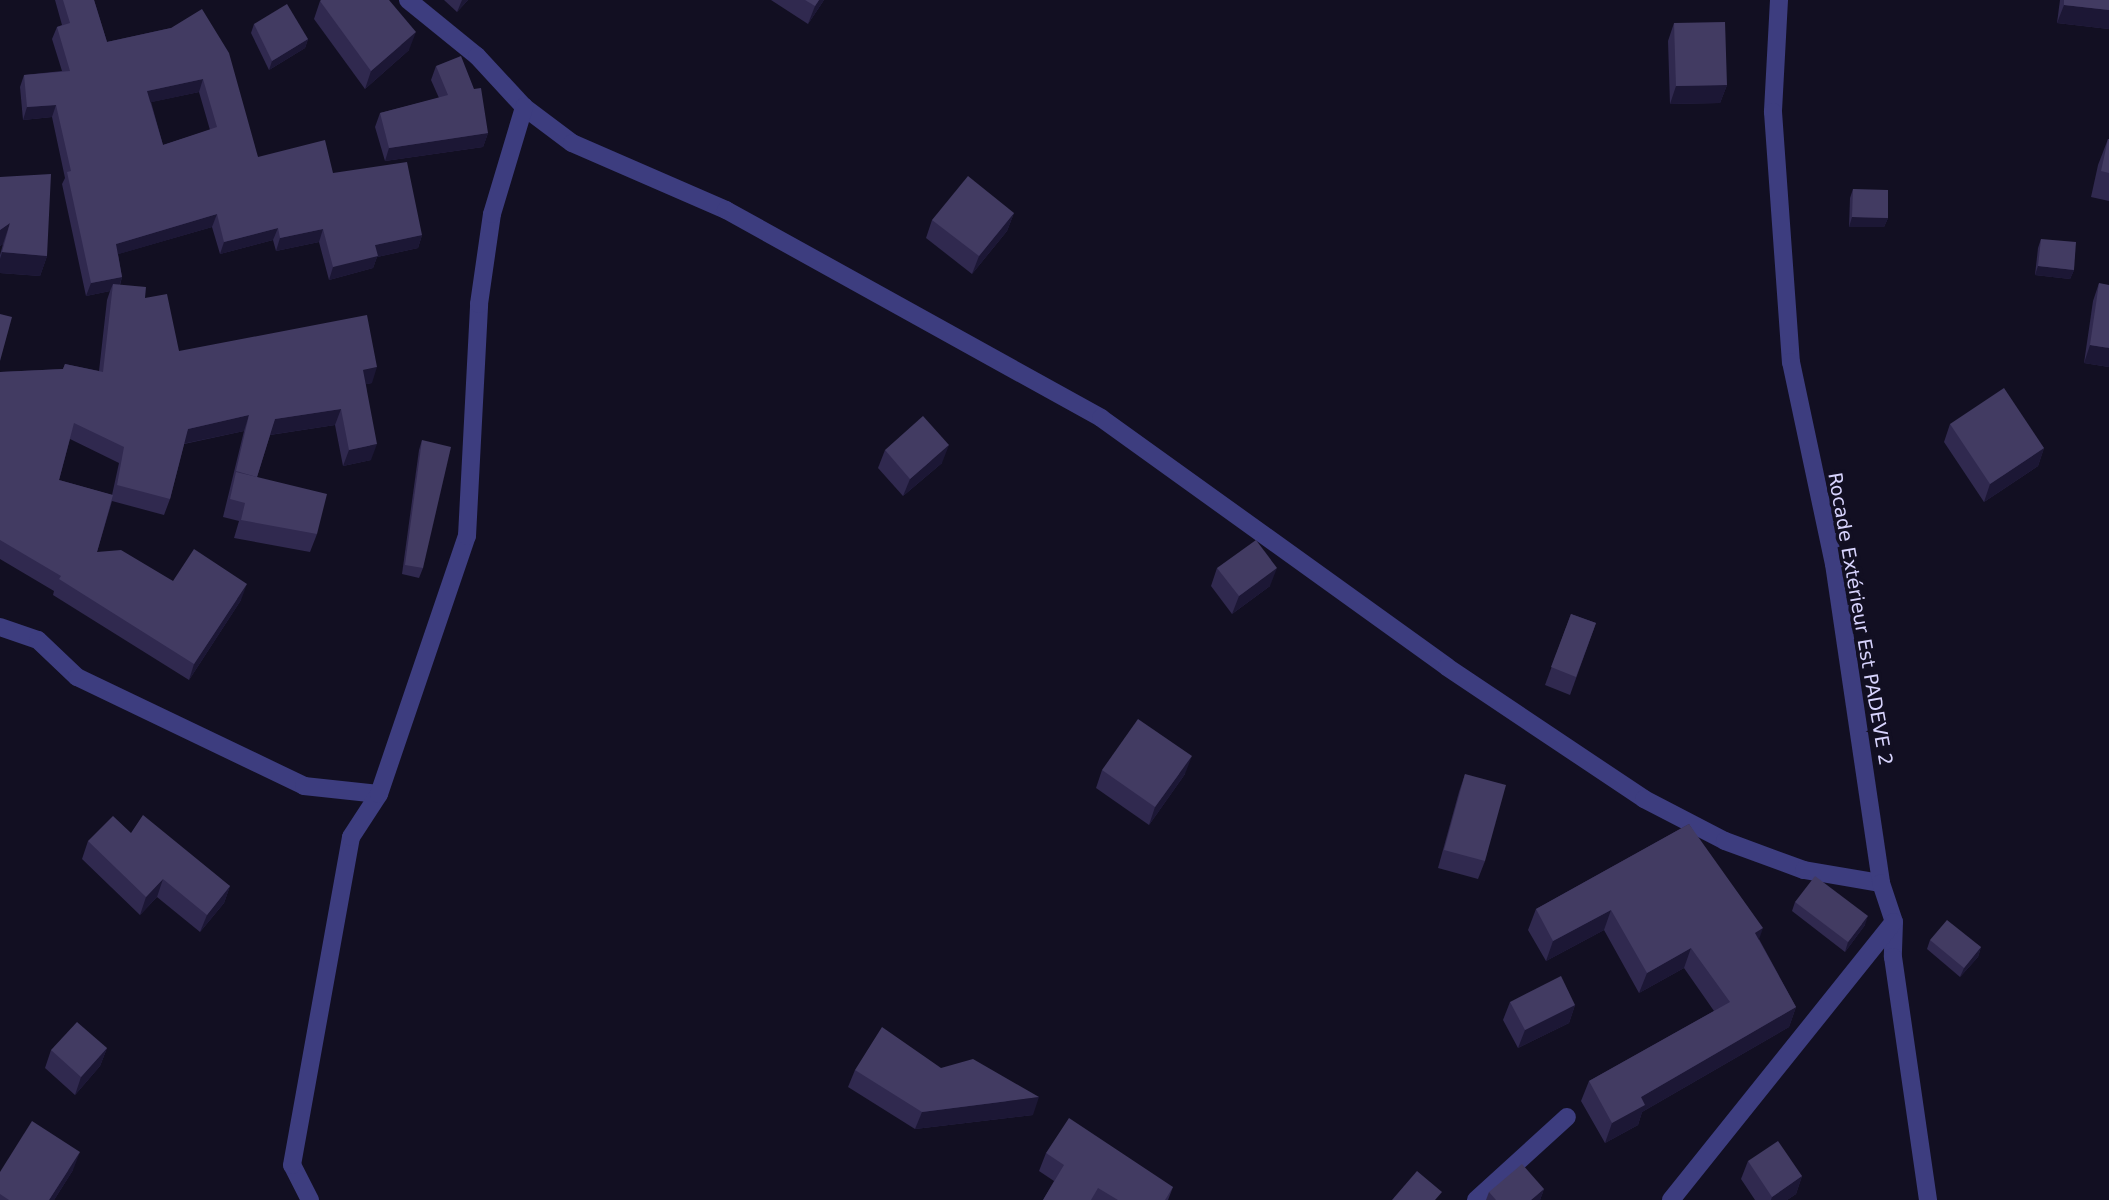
<!DOCTYPE html>
<meta charset="utf-8">
<style>
body{margin:0}
#map{position:relative;width:2109px;height:1200px;overflow:hidden;background:#120f22;font-family:"DejaVu Sans",sans-serif}
div>[style]{position:absolute}
.street>*{height:18px;margin:-9px;padding:0 9px;transform-origin:9px;border-radius:9px;background:#3d3d7f}
.wall>*{inset:0;background:#30294f}
.shaded-wall>*{inset:0;background:#1c1735}
.building>*{inset:0;background:#423b62}
span{translate:-50% -50%;white-space:nowrap;text-align:center;line-height:1.15;-webkit-text-stroke:7px #120f22;paint-order:stroke}
.street-label{font-size:19px;color:#d7d3fd}
</style>
<div id="map">
<div class="street">
<i style="left:408px;top:0;width:89px;rotate:39.1deg"></i>
<i style="left:477px;top:56px;width:69px;rotate:47.3deg"></i>
<i style="left:524px;top:107px;width:60px;rotate:36.9deg"></i>
<i style="left:572px;top:143px;width:168px;rotate:23.5deg"></i>
<i style="left:726px;top:210px;width:429px;rotate:29deg"></i>
<i style="left:1101px;top:418px;width:426px;rotate:35.7deg"></i>
<i style="left:1447px;top:667px;width:237px;rotate:33.8deg"></i>
<i style="left:1644px;top:799px;width:91px;rotate:27.4deg"></i>
<i style="left:1725px;top:841px;width:84px;rotate:20.2deg"></i>
<i style="left:1804px;top:870px;width:78px;rotate:9.6deg"></i>
<i style="left:1779px;top:0;width:112px;rotate:93.1deg"></i>
<i style="left:1773px;top:112px;width:251px;rotate:85.9deg"></i>
<i style="left:1791px;top:362px;width:207px;rotate:78deg"></i>
<i style="left:1834px;top:564px;width:322px;rotate:81.6deg"></i>
<i style="left:1881px;top:883px;width:41px;rotate:71.6deg"></i>
<i style="left:1894px;top:922px;width:35px;rotate:92deg"></i>
<i style="left:1893px;top:957px;width:246px;rotate:81.8deg"></i>
<i style="left:0;top:627px;width:40px;rotate:18.9deg"></i>
<i style="left:38px;top:640px;width:54px;rotate:43.5deg"></i>
<i style="left:77px;top:677px;width:252px;rotate:25.6deg"></i>
<i style="left:304px;top:786px;width:75px;rotate:6.1deg"></i>
<i style="left:310px;top:1200px;width:39px;rotate:-117deg"></i>
<i style="left:292px;top:1165px;width:333px;rotate:-79.8deg"></i>
<i style="left:351px;top:837px;width:51px;rotate:-56.9deg"></i>
<i style="left:379px;top:794px;width:273px;rotate:-71.2deg"></i>
<i style="left:467px;top:536px;width:232px;rotate:-87deg"></i>
<i style="left:479px;top:304px;width:91px;rotate:-81.8deg"></i>
<i style="left:492px;top:214px;width:112px;rotate:-73.3deg"></i>
<i style="left:1476px;top:1200px;width:123px;rotate:-42.4deg"></i>
<i style="left:1671px;top:1200px;width:356px;rotate:-51.3deg"></i>
</div>
<div class="wall">
<i style="clip-path:polygon(evenodd,55px 0,94px 0,107px 42px,171px 28px,258px 157px,333px 173px,422px 235px,418px 248px,377px 257px,373px 268px,329px 280px,319px 242px,276px 251px,273px 240px,220px 254px,212px 227px,118px 254px,122px 277px,120px 285px,145px 298px,179px 351px,372px 383px,366px 384px,371px 460px,343px 466px,335px 425px,270px 435px,257px 477px,317px 534px,310px 552px,234px 538px,239px 521px,223px 517px,244px 431px,184px 444px,170px 499px,164px 515px,112px 501px,97px 552px,173px 581px,241px 600px,189px 680px,53px 595px,54px 591px,0 559px,0 372px,63px 369px,65px 364px,99px 371px,107px 300px,110px 291px,86px 296px,62px 184px,65px 178px,52px 117px,23px 120px,20px 87px,24px 75px,62px 71px,52px 39px,57px 27px,62px 25px,55px 0,199px 92px,210px 130px,163px 145px,151px 102px,199px 92px,55px 0,70px 439px,119px 463px,112px 495px,59px 480px,70px 439px)"></i>
<i style="clip-path:polygon(444px 0,468px 0,457px 12px)"></i>
<i style="clip-path:polygon(771px 0,824px 0,808px 24px)"></i>
<i style="clip-path:polygon(2060px 0,2109px 0,2109px 29px,2057px 23px)"></i>
<i style="clip-path:polygon(320px 1px,409px 50px,365px 89px,314px 19px)"></i>
<i style="clip-path:polygon(1674px 23px,1727px 85px,1720px 103px,1670px 104px,1668px 41px)"></i>
<i style="clip-path:polygon(254px 24px,308px 39px,305px 48px,269px 70px,251px 33px)"></i>
<i style="clip-path:polygon(436px 66px,488px 133px,483px 147px,385px 161px,375px 127px,380px 113px,439px 98px,431px 80px)"></i>
<i style="clip-path:polygon(2108px 139px,2109px 139px,2109px 201px,2091px 197px,2098px 165px)"></i>
<i style="clip-path:polygon(0 177px,47px 256px,40px 276px,0 273px,0 255px,3px 244px,0 246px)"></i>
<i style="clip-path:polygon(1853px 189px,1888px 218px,1884px 227px,1849px 227px,1850px 198px)"></i>
<i style="clip-path:polygon(1014px 213px,1007px 231px,972px 274px,926px 238px,932px 220px)"></i>
<i style="clip-path:polygon(2041px 239px,2074px 270px,2070px 279px,2035px 275px,2038px 248px)"></i>
<i style="clip-path:polygon(2099px 283px,2109px 367px,2084px 363px,2093px 301px)"></i>
<i style="clip-path:polygon(1950px 424px,2044px 448px,2038px 466px,1984px 502px,1944px 442px)"></i>
<i style="clip-path:polygon(422px 440px,423px 568px,419px 578px,402px 574px,419px 450px)"></i>
<i style="clip-path:polygon(885px 450px,942px 463px,903px 496px,878px 468px)"></i>
<i style="clip-path:polygon(1217px 568px,1270px 586px,1232px 614px,1211px 586px)"></i>
<i style="clip-path:polygon(1571px 614px,1596px 623px,1570px 695px,1545px 685px)"></i>
<i style="clip-path:polygon(1102px 770px,1185px 774px,1149px 825px,1096px 788px)"></i>
<i style="clip-path:polygon(1465px 774px,1485px 861px,1478px 879px,1438px 868px,1459px 792px)"></i>
<i style="clip-path:polygon(1689px 824px,1759px 939px,1796px 1007px,1789px 1027px,1642px 1112px,1638px 1125px,1605px 1143px,1581px 1101px,1589px 1081px,1714px 1011px,1684px 968px,1639px 993px,1604px 930px,1546px 961px,1528px 930px,1536px 909px)"></i>
<i style="clip-path:polygon(131px 833px,230px 886px,224px 903px,200px 932px,157px 897px,140px 915px,82px 859px,88px 841px)"></i>
<i style="clip-path:polygon(1795px 902px,1865px 925px,1845px 952px,1792px 911px)"></i>
<i style="clip-path:polygon(1930px 940px,1981px 947px,1978px 957px,1960px 977px,1927px 949px)"></i>
<i style="clip-path:polygon(1510px 1002px,1575px 1005px,1569px 1023px,1518px 1048px,1503px 1020px)"></i>
<i style="clip-path:polygon(107px 1048px,100px 1066px,75px 1095px,45px 1068px,51px 1050px)"></i>
<i style="clip-path:polygon(941px 1068px,1033px 1115px,915px 1129px,848px 1087px,855px 1070px)"></i>
<i style="clip-path:polygon(1046px 1153px,1173px 1187px,1168px 1200px,1043px 1200px,1054px 1181px,1039px 1171px)"></i>
<i style="clip-path:polygon(1748px 1161px,1802px 1176px,1796px 1194px,1787px 1200px,1755px 1200px,1741px 1179px)"></i>
<i style="clip-path:polygon(73px 1170px,54px 1200px,0 1200px,0 1172px)"></i>
<i style="clip-path:polygon(1544px 1189px,1540px 1200px,1486px 1200px,1489px 1192px)"></i>
</div>
<div class="shaded-wall">
<i style="clip-path:polygon(462px 0,468px 0,457px 12px)"></i>
<i style="clip-path:polygon(819px 0,824px 0,808px 24px,815px 6px)"></i>
<i style="clip-path:polygon(2064px 5px,2109px 10px,2109px 29px,2057px 23px)"></i>
<i style="clip-path:polygon(416px 32px,409px 50px,365px 89px,371px 71px)"></i>
<i style="clip-path:polygon(308px 39px,305px 48px,269px 70px,272px 61px)"></i>
<i style="clip-path:polygon(203px 79px,199px 92px,143px 104px,147px 91px)"></i>
<i style="clip-path:polygon(1727px 85px,1720px 103px,1670px 104px,1676px 86px)"></i>
<i style="clip-path:polygon(56px 105px,52px 117px,23px 120px,27px 107px)"></i>
<i style="clip-path:polygon(488px 133px,483px 147px,385px 161px,389px 148px)"></i>
<i style="clip-path:polygon(1014px 213px,1007px 231px,972px 274px,979px 256px)"></i>
<i style="clip-path:polygon(217px 214px,212px 227px,112px 256px,116px 244px)"></i>
<i style="clip-path:polygon(1852px 217px,1888px 218px,1884px 227px,1849px 227px)"></i>
<i style="clip-path:polygon(10px 223px,3px 244px,0 246px,0 230px)"></i>
<i style="clip-path:polygon(278px 228px,273px 240px,220px 254px,224px 242px)"></i>
<i style="clip-path:polygon(323px 229px,319px 242px,276px 251px,280px 238px)"></i>
<i style="clip-path:polygon(422px 235px,418px 248px,377px 257px,373px 268px,329px 280px,333px 267px,375px 245px)"></i>
<i style="clip-path:polygon(2px 252px,47px 256px,40px 276px,0 273px,0 259px)"></i>
<i style="clip-path:polygon(2038px 266px,2074px 270px,2070px 279px,2035px 275px)"></i>
<i style="clip-path:polygon(122px 277px,118px 290px,113px 284px,110px 291px,86px 296px,91px 283px)"></i>
<i style="clip-path:polygon(2090px 345px,2109px 348px,2109px 367px,2084px 363px)"></i>
<i style="clip-path:polygon(377px 367px,372px 383px,357px 386px,363px 370px)"></i>
<i style="clip-path:polygon(341px 409px,335px 425px,269px 435px,275px 419px)"></i>
<i style="clip-path:polygon(249px 415px,244px 431px,182px 444px,188px 429px)"></i>
<i style="clip-path:polygon(377px 444px,371px 460px,343px 466px,349px 450px)"></i>
<i style="clip-path:polygon(949px 445px,942px 463px,903px 496px,910px 479px)"></i>
<i style="clip-path:polygon(2044px 448px,2038px 466px,1984px 502px,1990px 484px)"></i>
<i style="clip-path:polygon(1277px 568px,1270px 586px,1232px 614px,1239px 596px)"></i>
<i style="clip-path:polygon(247px 584px,241px 600px,189px 680px,194px 664px)"></i>
<i style="clip-path:polygon(1192px 756px,1185px 774px,1149px 825px,1155px 807px)"></i>
<i style="clip-path:polygon(163px 879px,157px 897px,140px 915px,146px 897px)"></i>
<i style="clip-path:polygon(230px 886px,224px 903px,200px 932px,207px 915px)"></i>
<i style="clip-path:polygon(1611px 910px,1604px 930px,1546px 961px,1553px 941px)"></i>
<i style="clip-path:polygon(1868px 916px,1865px 925px,1845px 952px,1848px 942px)"></i>
<i style="clip-path:polygon(1763px 928px,1756px 948px,1755px 933px)"></i>
<i style="clip-path:polygon(1981px 947px,1978px 957px,1960px 977px,1964px 968px)"></i>
<i style="clip-path:polygon(1691px 948px,1684px 968px,1639px 993px,1647px 973px)"></i>
<i style="clip-path:polygon(1575px 1005px,1569px 1023px,1518px 1048px,1525px 1030px)"></i>
<i style="clip-path:polygon(1796px 1007px,1789px 1027px,1642px 1112px,1638px 1125px,1605px 1143px,1612px 1123px,1641px 1097px)"></i>
<i style="clip-path:polygon(107px 1048px,100px 1066px,75px 1095px,81px 1077px)"></i>
<i style="clip-path:polygon(1039px 1097px,1033px 1115px,915px 1129px,922px 1112px)"></i>
<i style="clip-path:polygon(80px 1152px,73px 1170px,54px 1200px,49px 1200px)"></i>
<i style="clip-path:polygon(1802px 1176px,1796px 1194px,1787px 1200px,1771px 1200px,1772px 1197px)"></i>
<i style="clip-path:polygon(1544px 1189px,1540px 1200px,1531px 1200px)"></i>
</div>
<div class="building">
<i style="clip-path:polygon(evenodd,63px 0,94px 0,107px 42px,171px 28px,202px 9px,229px 53px,258px 157px,325px 140px,333px 173px,407px 162px,422px 235px,375px 245px,378px 256px,333px 267px,323px 229px,280px 238px,278px 228px,224px 242px,217px 214px,116px 244px,122px 277px,91px 283px,67px 172px,71px 171px,56px 105px,27px 107px,24px 75px,70px 71px,57px 27px,70px 23px,63px 0,203px 79px,217px 127px,163px 145px,147px 91px,203px 79px)"></i>
<i style="clip-path:polygon(321px 0,389px 0,416px 32px,371px 71px,320px 1px)"></i>
<i style="clip-path:polygon(805px 0,819px 0,815px 6px)"></i>
<i style="clip-path:polygon(2064px 0,2109px 0,2109px 10px,2064px 5px)"></i>
<i style="clip-path:polygon(287px 4px,308px 39px,272px 61px,254px 24px)"></i>
<i style="clip-path:polygon(1725px 22px,1727px 85px,1676px 86px,1674px 23px)"></i>
<i style="clip-path:polygon(461px 56px,474px 89px,481px 88px,488px 133px,389px 148px,380px 113px,448px 95px,436px 66px)"></i>
<i style="clip-path:polygon(2108px 139px,2109px 139px,2109px 173px,2101px 171px)"></i>
<i style="clip-path:polygon(51px 174px,47px 256px,2px 252px,10px 223px,0 230px,0 177px)"></i>
<i style="clip-path:polygon(968px 176px,1014px 213px,979px 256px,932px 220px)"></i>
<i style="clip-path:polygon(1853px 189px,1888px 190px,1888px 218px,1852px 217px)"></i>
<i style="clip-path:polygon(2041px 239px,2076px 242px,2074px 270px,2038px 266px)"></i>
<i style="clip-path:polygon(2099px 283px,2109px 285px,2109px 348px,2090px 345px)"></i>
<i style="clip-path:polygon(113px 284px,146px 287px,145px 298px,167px 294px,179px 351px,367px 315px,377px 367px,363px 370px,377px 444px,349px 450px,341px 409px,275px 419px,257px 477px,236px 471px,249px 415px,188px 429px,170px 499px,117px 485px,124px 447px,74px 423px,59px 480px,113px 495px,97px 552px,121px 550px,173px 581px,194px 549px,247px 584px,194px 664px,59px 579px,61px 576px,0 540px,0 372px,63px 369px,65px 364px,103px 372px)"></i>
<i style="clip-path:polygon(0 314px,12px 317px,0 361px)"></i>
<i style="clip-path:polygon(2004px 388px,2044px 448px,1990px 484px,1950px 424px)"></i>
<i style="clip-path:polygon(923px 416px,949px 445px,910px 479px,885px 450px)"></i>
<i style="clip-path:polygon(422px 440px,451px 447px,423px 568px,405px 565px)"></i>
<i style="clip-path:polygon(236px 472px,327px 494px,317px 534px,241px 520px,245px 503px,230px 499px)"></i>
<i style="clip-path:polygon(1256px 540px,1277px 568px,1239px 596px,1217px 568px)"></i>
<i style="clip-path:polygon(1571px 614px,1596px 623px,1576px 677px,1551px 667px)"></i>
<i style="clip-path:polygon(1138px 719px,1192px 756px,1155px 807px,1102px 770px)"></i>
<i style="clip-path:polygon(1465px 774px,1506px 785px,1485px 861px,1444px 850px)"></i>
<i style="clip-path:polygon(143px 815px,230px 886px,207px 915px,163px 879px,146px 897px,88px 841px,113px 816px,131px 833px)"></i>
<i style="clip-path:polygon(1689px 824px,1763px 928px,1755px 933px,1796px 1007px,1641px 1097px,1645px 1105px,1612px 1123px,1589px 1081px,1730px 1002px,1691px 948px,1647px 973px,1611px 910px,1553px 941px,1536px 909px)"></i>
<i style="clip-path:polygon(1815px 876px,1868px 916px,1848px 942px,1795px 902px)"></i>
<i style="clip-path:polygon(1947px 920px,1981px 947px,1964px 968px,1930px 940px)"></i>
<i style="clip-path:polygon(1561px 976px,1575px 1005px,1525px 1030px,1510px 1002px)"></i>
<i style="clip-path:polygon(77px 1022px,107px 1048px,81px 1077px,51px 1050px)"></i>
<i style="clip-path:polygon(882px 1027px,941px 1068px,973px 1059px,1039px 1097px,922px 1112px,855px 1070px)"></i>
<i style="clip-path:polygon(1069px 1118px,1173px 1187px,1165px 1200px,1118px 1200px,1098px 1188px,1091px 1200px,1043px 1200px,1064px 1165px,1046px 1153px)"></i>
<i style="clip-path:polygon(32px 1121px,80px 1152px,49px 1200px,9px 1200px,0 1194px,0 1172px)"></i>
<i style="clip-path:polygon(1778px 1141px,1802px 1176px,1772px 1197px,1748px 1161px)"></i>
<i style="clip-path:polygon(1522px 1164px,1544px 1189px,1531px 1200px,1496px 1200px,1489px 1192px)"></i>
<i style="clip-path:polygon(1417px 1171px,1442px 1192px,1435px 1200px,1392px 1200px)"></i>
</div>
<div class="street-label">
<span style="left:1860px;top:619px;rotate:80deg">Rocade Extérieur Est PADEVE 2</span>
</div>
</div>
